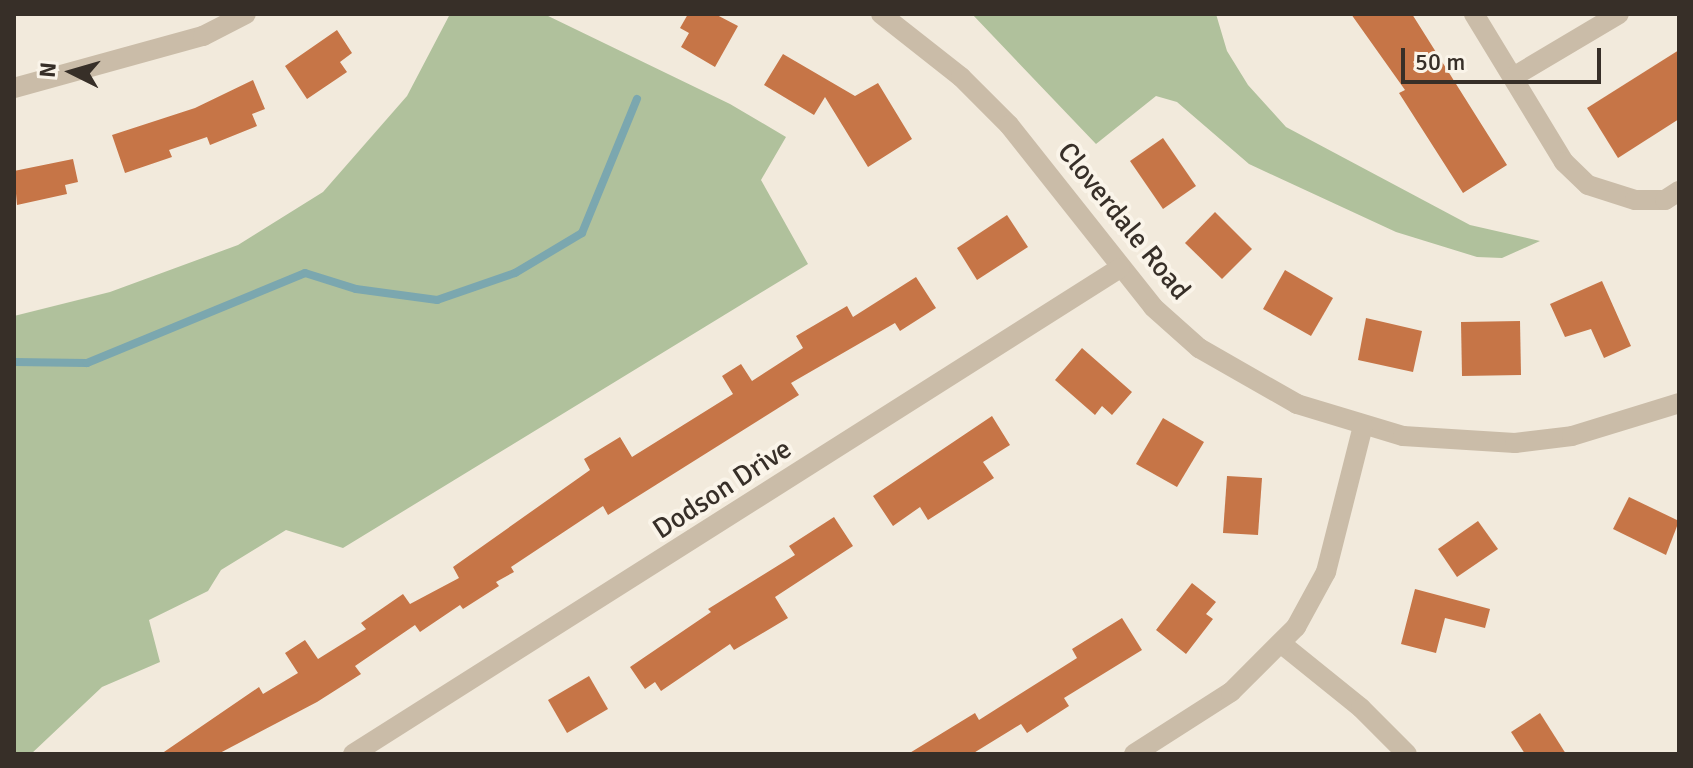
<!DOCTYPE html>
<style>
body{margin:0}
#map{position:relative;width:1693px;height:768px;overflow:hidden;background:#f2eadc;font-family:Signika,sans-serif}
div>[style]{position:absolute}
.green>*{inset:0;background:#b0c19c}
.stream>*{height:8px;margin:-4px;padding:0 4px;transform-origin:4px;border-radius:4px;background:#7ba7af}
.building>*{inset:0;background:#c67547}
.minor>*{height:20px;margin:-10px;padding:0 10px;transform-origin:10px;border-radius:10px;background:#cabca8}
span{translate:-50% -50%;white-space:nowrap;text-align:center;line-height:1.15;-webkit-text-stroke:8px #faf4e9;paint-order:stroke}
.street-label{font-size:28px;color:#372f28}
.frame{position:absolute;inset:0;border:16px solid #372f28;pointer-events:none}
.north{position:absolute;left:32px;top:32px;width:80px;height:80px;-webkit-text-stroke:6px #faf4e9;paint-order:stroke;rotate:275deg;font-size:22px;font-weight:700;line-height:32px;text-align:center;color:#372f28}
.north::after{content:'';display:block;margin:auto;width:28px;height:36px;background:#372f28;clip-path:polygon(50% 0,100% 100%,50% 72%,0 100%)}
.scale{position:absolute;left:1401px;top:48px;width:200px;height:36px;box-sizing:border-box;border:4px solid #372f28;border-top:0;padding-left:10px;font-size:24px;line-height:28px;white-space:nowrap;color:#372f28;-webkit-text-stroke:6px #faf4e9;paint-order:stroke}
</style>
<div id="map">
<div class="green">
<i style="clip-path:polygon(450px 14px,544px 14px,730px 104px,786px 137px,761px 180px,808px 264px,343px 548px,286px 530px,221px 570px,208px 591px,149px 620px,160px 662px,102px 687px,31px 754px,14px 754px,14px 316px,110px 292px,238px 245px,323px 192px,407px 96px)"></i>
<i style="clip-path:polygon(972px 14px,1216px 14px,1227px 51px,1248px 85px,1286px 127px,1470px 225px,1540px 241px,1502px 258px,1477px 257px,1396px 232px,1249px 164px,1177px 102px,1156px 96px,1096px 144px)"></i>
</div>
<div class="stream">
<i style="left:14px;top:362px;width:73px;rotate:0.8deg"></i>
<i style="left:87px;top:363px;width:236px;rotate:-22.4deg"></i>
<i style="left:305px;top:273px;width:53px;rotate:17.4deg"></i>
<i style="left:356px;top:289px;width:82px;rotate:7.7deg"></i>
<i style="left:437px;top:300px;width:83px;rotate:-19.1deg"></i>
<i style="left:515px;top:273px;width:78px;rotate:-30.8deg"></i>
<i style="left:582px;top:233px;width:145px;rotate:-67.7deg"></i>
</div>
<div class="building">
<i style="clip-path:polygon(688px 14px,715px 14px,738px 26px,715px 67px,681px 47px,689px 33px,680px 28px)"></i>
<i style="clip-path:polygon(1351px 14px,1412px 14px,1507px 165px,1463px 193px,1399px 93px,1405px 90px)"></i>
<i style="clip-path:polygon(337px 30px,352px 53px,340px 62px,347px 72px,307px 99px,285px 66px)"></i>
<i style="clip-path:polygon(1679px 50px,1679px 119px,1618px 158px,1587px 108px)"></i>
<i style="clip-path:polygon(783px 54px,855px 96px,878px 83px,912px 139px,868px 167px,825px 97px,814px 115px,764px 85px)"></i>
<i style="clip-path:polygon(253px 80px,265px 109px,252px 114px,257px 126px,210px 145px,207px 137px,169px 150px,172px 157px,125px 173px,112px 135px,195px 108px)"></i>
<i style="clip-path:polygon(1163px 138px,1196px 186px,1163px 209px,1130px 161px)"></i>
<i style="clip-path:polygon(73px 159px,78px 182px,65px 185px,67px 194px,17px 205px,14px 171px)"></i>
<i style="clip-path:polygon(1215px 212px,1252px 249px,1222px 279px,1185px 243px)"></i>
<i style="clip-path:polygon(1007px 215px,1028px 247px,977px 280px,957px 248px)"></i>
<i style="clip-path:polygon(1285px 270px,1333px 298px,1311px 336px,1263px 309px)"></i>
<i style="clip-path:polygon(916px 277px,936px 308px,900px 331px,895px 323px,791px 383px,799px 395px,608px 515px,603px 506px,511px 567px,514px 572px,496px 582px,499px 586px,463px 609px,460px 605px,420px 632px,415px 625px,355px 666px,361px 674px,317px 702px,218px 754px,161px 754px,259px 687px,263px 694px,298px 673px,285px 653px,305px 640px,318px 659px,366px 629px,361px 623px,403px 594px,410px 604px,459px 578px,453px 567px,590px 470px,584px 459px,620px 437px,632px 457px,733px 394px,722px 376px,741px 364px,752px 381px,803px 348px,796px 336px,847px 306px,853px 317px)"></i>
<i style="clip-path:polygon(1602px 281px,1631px 346px,1604px 358px,1591px 329px,1565px 337px,1550px 304px)"></i>
<i style="clip-path:polygon(1366px 318px,1422px 331px,1413px 372px,1358px 360px)"></i>
<i style="clip-path:polygon(1520px 321px,1521px 375px,1462px 376px,1461px 322px)"></i>
<i style="clip-path:polygon(1082px 348px,1132px 392px,1112px 415px,1102px 406px,1095px 415px,1055px 380px)"></i>
<i style="clip-path:polygon(992px 416px,1010px 445px,983px 462px,994px 478px,928px 520px,920px 507px,893px 526px,873px 496px)"></i>
<i style="clip-path:polygon(1163px 418px,1204px 442px,1177px 487px,1136px 464px)"></i>
<i style="clip-path:polygon(1227px 476px,1262px 478px,1258px 535px,1223px 533px)"></i>
<i style="clip-path:polygon(1629px 497px,1679px 521px,1666px 555px,1613px 529px)"></i>
<i style="clip-path:polygon(834px 517px,853px 546px,775px 597px,788px 618px,734px 650px,730px 644px,661px 691px,655px 682px,645px 689px,630px 667px,711px 612px,708px 609px,795px 555px,789px 546px)"></i>
<i style="clip-path:polygon(1478px 521px,1498px 549px,1457px 577px,1438px 549px)"></i>
<i style="clip-path:polygon(1192px 583px,1216px 602px,1206px 614px,1213px 619px,1186px 654px,1156px 630px)"></i>
<i style="clip-path:polygon(1415px 589px,1490px 609px,1485px 628px,1445px 618px,1436px 653px,1401px 644px)"></i>
<i style="clip-path:polygon(1122px 618px,1142px 650px,1064px 698px,1069px 706px,1027px 733px,1021px 724px,972px 754px,908px 754px,975px 713px,979px 720px,1077px 658px,1072px 649px)"></i>
<i style="clip-path:polygon(589px 676px,608px 709px,567px 733px,548px 700px)"></i>
<i style="clip-path:polygon(1540px 713px,1566px 754px,1525px 754px,1511px 732px)"></i>
</div>
<div class="minor">
<i style="left:881px;top:14px;width:102px;rotate:38.2deg"></i>
<i style="left:961px;top:77px;width:68px;rotate:45deg"></i>
<i style="left:1009px;top:125px;width:232px;rotate:51.6deg"></i>
<i style="left:1153px;top:307px;width:62px;rotate:41.7deg"></i>
<i style="left:1199px;top:348px;width:113px;rotate:29.7deg"></i>
<i style="left:1297px;top:404px;width:111px;rotate:16.8deg"></i>
<i style="left:1403px;top:436px;width:112px;rotate:3.6deg"></i>
<i style="left:1515px;top:443px;width:57px;rotate:-7deg"></i>
<i style="left:1572px;top:436px;width:112px;rotate:-17.1deg"></i>
<i style="left:1474px;top:14px;width:173px;rotate:58.7deg"></i>
<i style="left:1564px;top:162px;width:33px;rotate:44deg"></i>
<i style="left:1588px;top:185px;width:49px;rotate:17.7deg"></i>
<i style="left:1635px;top:200px;width:30px"></i>
<i style="left:1665px;top:200px;width:17px;rotate:-33deg"></i>
<i style="left:1513px;top:77px;width:123px;rotate:-30.7deg"></i>
<i style="left:14px;top:88px;width:196px;rotate:-15.4deg"></i>
<i style="left:203px;top:36px;width:48px;rotate:-27.1deg"></i>
<i style="left:1283px;top:645px;width:100px;rotate:38.9deg"></i>
<i style="left:1361px;top:708px;width:65px;rotate:45deg"></i>
<i style="left:353px;top:754px;width:908px;rotate:-32.36deg"></i>
<i style="left:1134px;top:754px;width:115px;rotate:-32.6deg"></i>
<i style="left:1231px;top:692px;width:92px;rotate:-45deg"></i>
<i style="left:1296px;top:627px;width:63px;rotate:-61.4deg"></i>
<i style="left:1326px;top:572px;width:151px;rotate:-75.8deg"></i>
</div>
<div class="street-label">
<span style="left:1124px;top:221px;rotate:51deg">Cloverdale Road</span>
<span style="left:722px;top:489px;rotate:-33deg">Dodson Drive</span>
</div>
<div class="frame"></div>
<div class="north">N</div>
<div class="scale">50 m</div>
</div>
